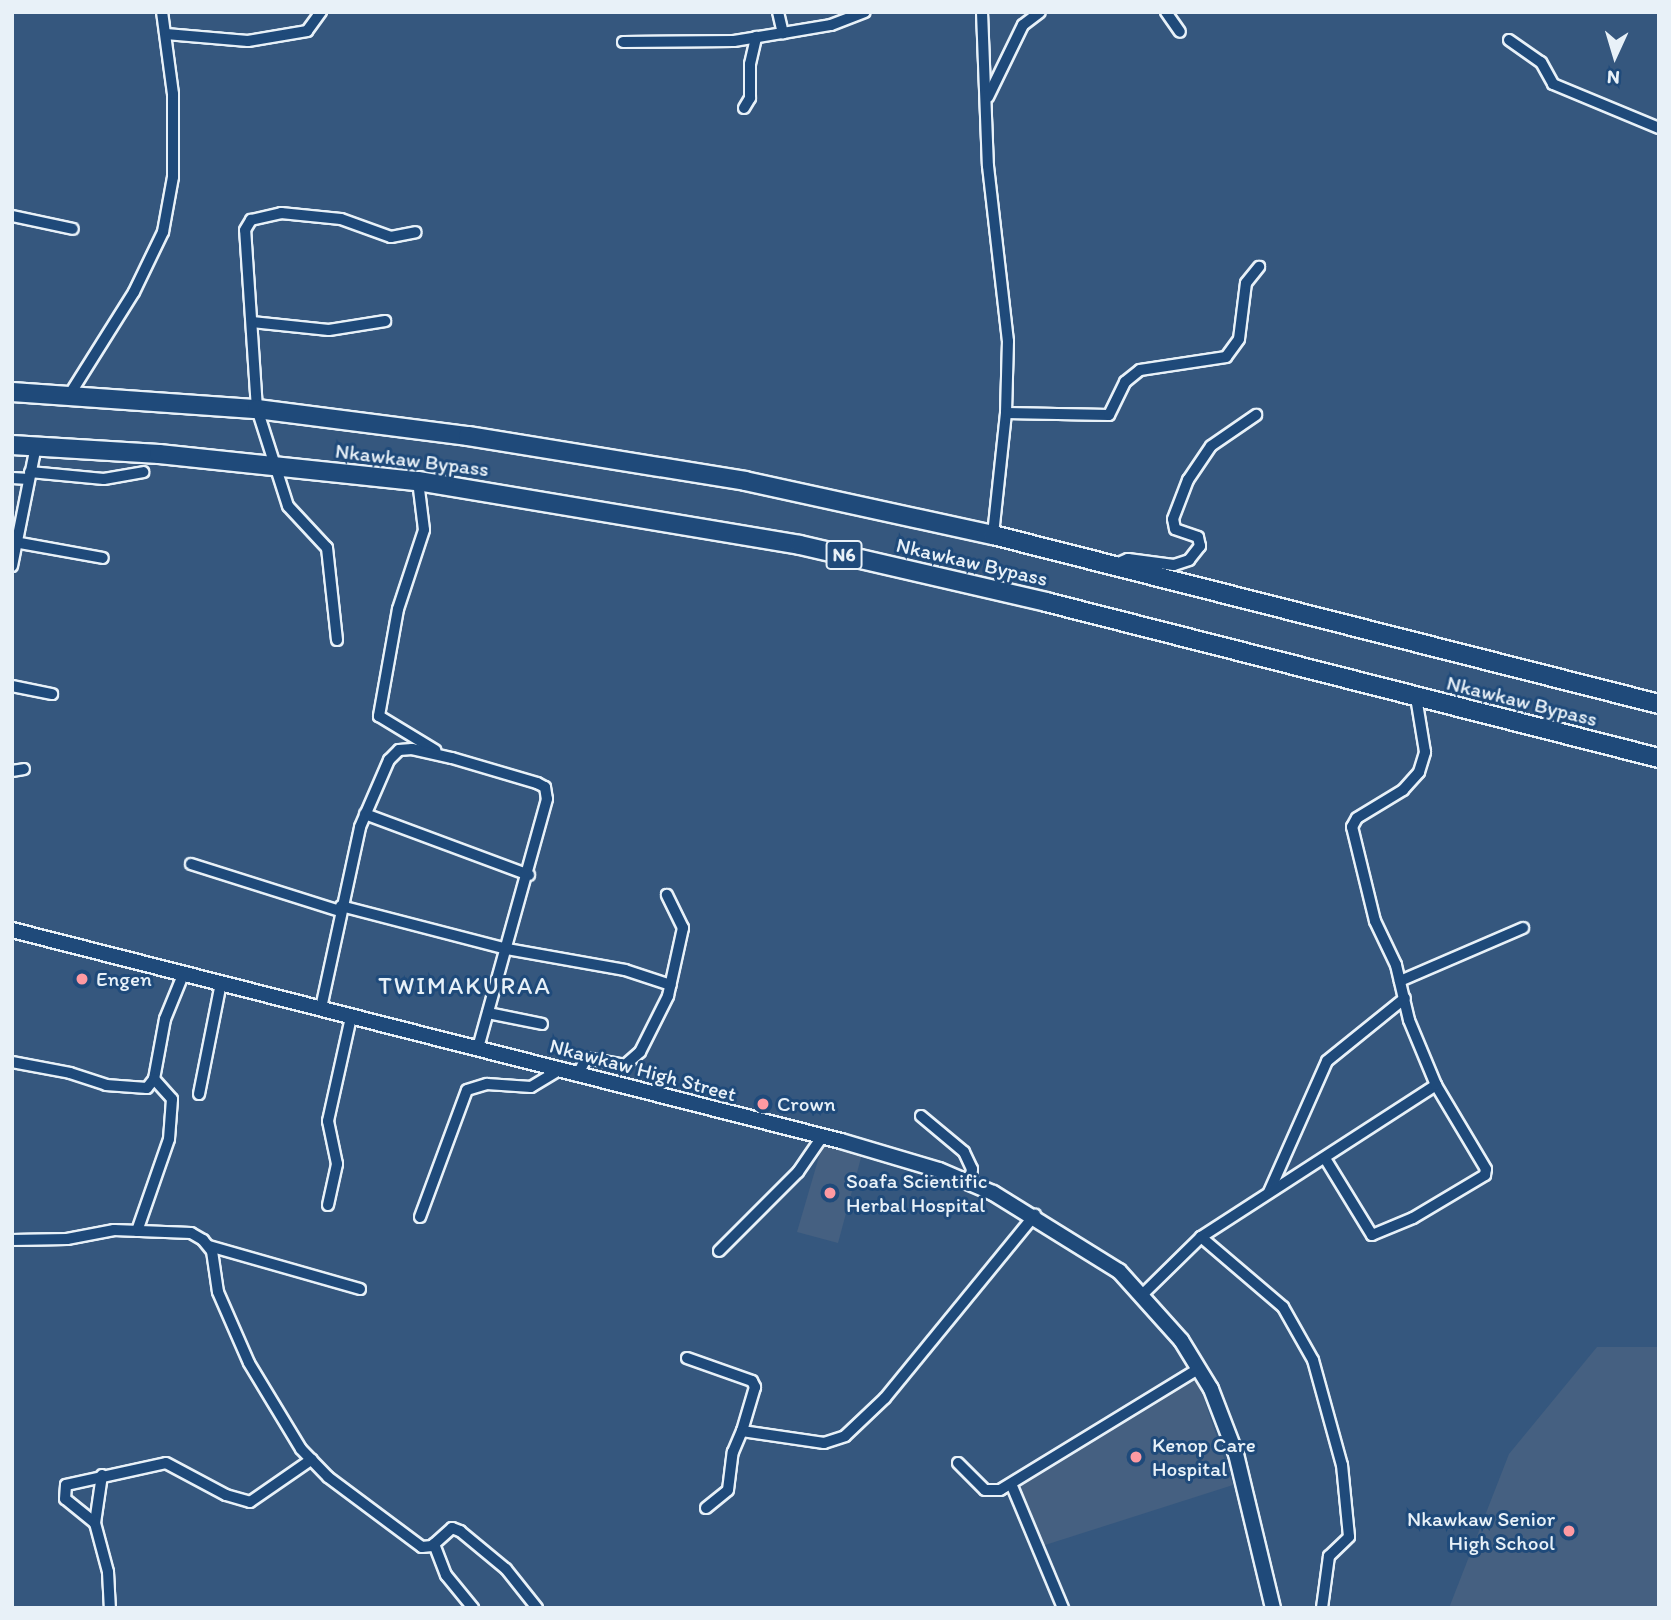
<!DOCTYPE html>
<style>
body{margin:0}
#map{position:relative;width:1671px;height:1620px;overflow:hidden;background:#35577e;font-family:Itim,sans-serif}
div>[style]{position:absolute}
.built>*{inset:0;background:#456081}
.roads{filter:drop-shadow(2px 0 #e8f1f8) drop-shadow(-2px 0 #e8f1f8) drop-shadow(0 2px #e8f1f8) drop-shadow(0 -2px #e8f1f8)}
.minor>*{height:10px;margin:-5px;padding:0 5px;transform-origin:5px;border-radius:5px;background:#1f4a7a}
.secondary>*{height:14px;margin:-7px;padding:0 7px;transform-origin:7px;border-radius:7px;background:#1f4a7a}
.trunk>*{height:18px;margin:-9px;padding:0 9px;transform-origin:9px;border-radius:9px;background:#1f4a7a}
.dots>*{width:19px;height:19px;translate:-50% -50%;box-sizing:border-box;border:4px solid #1f4a7a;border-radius:50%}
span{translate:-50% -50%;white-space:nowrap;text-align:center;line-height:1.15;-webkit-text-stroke:6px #1f4a7a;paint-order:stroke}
.shield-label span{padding:2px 5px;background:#1f4a7a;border:2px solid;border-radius:5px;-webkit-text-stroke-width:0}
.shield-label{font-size:19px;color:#e8f1f8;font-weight:700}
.street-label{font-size:21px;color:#e8f1f8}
.poi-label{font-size:21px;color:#e8f1f8}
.left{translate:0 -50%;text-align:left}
.right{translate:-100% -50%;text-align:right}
.quarter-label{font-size:24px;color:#e8f1f8;letter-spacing:2px}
.frame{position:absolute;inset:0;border:14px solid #e8f1f8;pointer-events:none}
.north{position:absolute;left:1580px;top:21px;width:70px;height:70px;-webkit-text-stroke:5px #1f4a7a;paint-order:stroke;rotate:184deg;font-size:19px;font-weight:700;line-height:28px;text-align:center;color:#e8f1f8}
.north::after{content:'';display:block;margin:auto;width:24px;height:32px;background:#e8f1f8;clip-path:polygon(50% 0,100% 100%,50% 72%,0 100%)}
</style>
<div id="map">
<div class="built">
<i style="clip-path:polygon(823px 1143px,862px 1154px,838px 1243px,797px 1232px)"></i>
<i style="clip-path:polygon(1597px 1347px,1659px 1347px,1659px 1608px,1449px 1608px,1509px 1454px)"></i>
<i style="clip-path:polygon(1197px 1378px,1233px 1485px,1042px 1546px,1010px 1477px)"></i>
</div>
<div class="roads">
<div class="minor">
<i style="left:778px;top:12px;width:22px;rotate:77deg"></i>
<i style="left:783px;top:33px;width:49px;rotate:-9.5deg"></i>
<i style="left:831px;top:25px;width:36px;rotate:-21deg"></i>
<i style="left:982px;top:12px;width:154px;rotate:87.8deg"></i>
<i style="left:988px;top:166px;width:176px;rotate:83.5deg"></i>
<i style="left:1008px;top:341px;width:72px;rotate:91.6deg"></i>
<i style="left:1006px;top:413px;width:123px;rotate:96.1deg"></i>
<i style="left:1166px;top:12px;width:24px;rotate:55deg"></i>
<i style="left:166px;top:34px;width:82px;rotate:4.9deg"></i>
<i style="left:248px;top:41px;width:60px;rotate:-9.6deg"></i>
<i style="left:307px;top:31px;width:24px;rotate:-54deg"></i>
<i style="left:1509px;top:40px;width:39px;rotate:35deg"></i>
<i style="left:1541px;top:62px;width:25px;rotate:61deg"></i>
<i style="left:1553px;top:84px;width:115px;rotate:22.5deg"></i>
<i style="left:623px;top:42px;width:111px;rotate:-0.5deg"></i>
<i style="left:734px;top:41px;width:50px;rotate:-9.3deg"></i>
<i style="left:988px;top:97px;width:80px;rotate:-64.1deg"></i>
<i style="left:1023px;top:25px;width:21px;rotate:-37deg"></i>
<i style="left:744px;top:108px;width:12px;rotate:-59deg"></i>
<i style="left:750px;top:98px;width:34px;rotate:-90deg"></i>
<i style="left:750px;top:64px;width:28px;rotate:-77deg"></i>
<i style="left:12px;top:216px;width:62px;rotate:12deg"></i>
<i style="left:252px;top:322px;width:77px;rotate:5.9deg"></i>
<i style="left:329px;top:330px;width:57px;rotate:-9.1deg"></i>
<i style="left:70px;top:394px;width:120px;rotate:-57.9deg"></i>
<i style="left:134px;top:292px;width:67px;rotate:-64.2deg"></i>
<i style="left:163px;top:232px;width:56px;rotate:-79.7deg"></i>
<i style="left:173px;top:177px;width:83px;rotate:-90deg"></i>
<i style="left:173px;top:94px;width:83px;rotate:-97.6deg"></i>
<i style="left:1006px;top:413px;width:103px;rotate:1.1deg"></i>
<i style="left:1109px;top:415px;width:37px;rotate:-64deg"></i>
<i style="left:1125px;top:382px;width:19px;rotate:-39deg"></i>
<i style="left:1140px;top:370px;width:87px;rotate:-8.6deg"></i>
<i style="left:1226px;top:357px;width:22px;rotate:-54deg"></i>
<i style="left:1239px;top:339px;width:56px;rotate:-82.9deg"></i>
<i style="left:1246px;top:283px;width:21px;rotate:-51deg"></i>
<i style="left:30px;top:472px;width:74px;rotate:5.4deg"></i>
<i style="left:104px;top:479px;width:40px;rotate:-10deg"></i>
<i style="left:12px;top:478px;width:17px;rotate:3deg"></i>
<i style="left:418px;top:481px;width:49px;rotate:83deg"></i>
<i style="left:424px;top:530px;width:83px;rotate:108.2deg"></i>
<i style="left:398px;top:609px;width:109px;rotate:100.1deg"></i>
<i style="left:379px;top:716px;width:66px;rotate:31.3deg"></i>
<i style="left:20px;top:543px;width:84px;rotate:10.2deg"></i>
<i style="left:1116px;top:564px;width:13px;rotate:-23deg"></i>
<i style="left:1128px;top:559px;width:46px;rotate:7.4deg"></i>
<i style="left:1174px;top:565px;width:16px;rotate:-18deg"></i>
<i style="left:1189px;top:560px;width:18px;rotate:-52deg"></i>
<i style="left:1200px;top:546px;width:9px;rotate:-103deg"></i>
<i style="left:1198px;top:537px;width:24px;rotate:-161deg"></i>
<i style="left:1175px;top:529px;width:10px;rotate:-101deg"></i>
<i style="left:1173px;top:519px;width:42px;rotate:-69deg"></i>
<i style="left:1188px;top:480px;width:41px;rotate:-55.9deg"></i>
<i style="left:1211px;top:446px;width:55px;rotate:-34.6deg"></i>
<i style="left:12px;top:566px;width:122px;rotate:-78.7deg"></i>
<i style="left:337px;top:640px;width:93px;rotate:-96.2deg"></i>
<i style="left:327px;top:548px;width:57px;rotate:-132.9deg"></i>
<i style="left:288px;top:506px;width:102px;rotate:-107.7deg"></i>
<i style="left:257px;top:409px;width:179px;rotate:-93.8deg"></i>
<i style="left:245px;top:230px;width:12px;rotate:-59deg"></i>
<i style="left:251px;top:220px;width:31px;rotate:-13deg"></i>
<i style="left:281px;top:213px;width:60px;rotate:5.7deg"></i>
<i style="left:341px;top:219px;width:53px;rotate:19.8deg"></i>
<i style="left:391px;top:237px;width:25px;rotate:-11deg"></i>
<i style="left:12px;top:686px;width:41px;rotate:11.3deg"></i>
<i style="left:12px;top:771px;width:12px;rotate:-9deg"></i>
<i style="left:365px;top:814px;width:175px;rotate:20.4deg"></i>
<i style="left:191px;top:864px;width:156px;rotate:17.5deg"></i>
<i style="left:341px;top:906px;width:171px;rotate:14.5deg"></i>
<i style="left:507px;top:949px;width:120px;rotate:10.1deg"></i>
<i style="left:625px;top:970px;width:48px;rotate:18.1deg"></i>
<i style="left:1400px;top:981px;width:134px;rotate:-23.3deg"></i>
<i style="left:321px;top:1008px;width:185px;rotate:-77.8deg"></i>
<i style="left:360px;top:827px;width:73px;rotate:-66.6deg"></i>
<i style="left:389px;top:760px;width:14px;rotate:-45deg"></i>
<i style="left:399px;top:750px;width:13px;rotate:-4deg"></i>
<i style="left:412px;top:749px;width:41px;rotate:12.7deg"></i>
<i style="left:452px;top:758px;width:89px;rotate:16.4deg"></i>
<i style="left:537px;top:783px;width:9px;rotate:27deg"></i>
<i style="left:545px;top:787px;width:12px;rotate:81deg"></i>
<i style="left:547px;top:799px;width:258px;rotate:105.5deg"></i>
<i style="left:488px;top:1013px;width:55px;rotate:11.5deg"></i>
<i style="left:12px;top:1062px;width:59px;rotate:10.7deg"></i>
<i style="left:70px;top:1073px;width:38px;rotate:18deg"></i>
<i style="left:106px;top:1085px;width:41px;rotate:4.2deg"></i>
<i style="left:147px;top:1088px;width:11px;rotate:-52deg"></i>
<i style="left:154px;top:1079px;width:61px;rotate:-79.6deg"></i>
<i style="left:165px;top:1019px;width:48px;rotate:-67.8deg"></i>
<i style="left:577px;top:1076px;width:20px;rotate:-63deg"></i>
<i style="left:586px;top:1058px;width:40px;rotate:10deg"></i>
<i style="left:625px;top:1065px;width:20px;rotate:-41deg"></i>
<i style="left:640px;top:1052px;width:63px;rotate:-63.4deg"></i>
<i style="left:668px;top:996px;width:70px;rotate:-77.6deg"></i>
<i style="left:683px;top:928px;width:37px;rotate:-116deg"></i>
<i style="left:199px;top:1094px;width:113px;rotate:-78.8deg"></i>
<i style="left:921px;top:1116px;width:56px;rotate:39.9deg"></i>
<i style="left:964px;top:1152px;width:19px;rotate:65deg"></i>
<i style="left:972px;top:1169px;width:13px;rotate:99deg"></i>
<i style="left:1326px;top:1160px;width:88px;rotate:58.5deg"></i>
<i style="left:1372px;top:1235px;width:44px;rotate:-22.5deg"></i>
<i style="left:1413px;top:1218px;width:84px;rotate:-30.8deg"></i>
<i style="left:1485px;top:1175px;width:6px;rotate:-81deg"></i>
<i style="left:1486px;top:1169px;width:98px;rotate:-120.8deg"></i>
<i style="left:1269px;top:1192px;width:143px;rotate:-66.1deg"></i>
<i style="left:1327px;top:1061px;width:100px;rotate:-38.9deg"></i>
<i style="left:328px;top:1205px;width:42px;rotate:-77.6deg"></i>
<i style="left:337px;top:1164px;width:44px;rotate:-101.8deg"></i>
<i style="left:328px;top:1121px;width:107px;rotate:-77.5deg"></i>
<i style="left:420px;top:1217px;width:135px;rotate:-69.7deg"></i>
<i style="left:467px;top:1090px;width:21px;rotate:-17deg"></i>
<i style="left:487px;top:1084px;width:44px;rotate:3.9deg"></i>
<i style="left:531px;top:1087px;width:31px;rotate:-31deg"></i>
<i style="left:137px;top:1231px;width:97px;rotate:-70.8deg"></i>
<i style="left:169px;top:1139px;width:40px;rotate:-85.7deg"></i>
<i style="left:172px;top:1099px;width:27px;rotate:-132deg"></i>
<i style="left:1201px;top:1237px;width:108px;rotate:40.5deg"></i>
<i style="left:1283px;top:1307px;width:61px;rotate:60.5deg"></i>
<i style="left:1313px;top:1360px;width:109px;rotate:74.6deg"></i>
<i style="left:1342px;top:1465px;width:72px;rotate:84.4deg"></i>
<i style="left:1349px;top:1537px;width:28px;rotate:136deg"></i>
<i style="left:1329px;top:1556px;width:52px;rotate:97.7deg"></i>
<i style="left:12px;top:1240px;width:55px;rotate:-1deg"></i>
<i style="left:67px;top:1239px;width:48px;rotate:-10.8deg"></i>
<i style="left:114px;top:1230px;width:77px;rotate:2.2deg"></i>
<i style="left:191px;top:1233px;width:14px;rotate:30deg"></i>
<i style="left:203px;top:1240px;width:14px;rotate:51deg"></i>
<i style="left:212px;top:1251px;width:41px;rotate:81.7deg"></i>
<i style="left:218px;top:1292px;width:77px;rotate:66.4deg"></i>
<i style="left:249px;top:1363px;width:100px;rotate:58.8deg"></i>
<i style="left:301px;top:1449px;width:39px;rotate:46deg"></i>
<i style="left:328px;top:1477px;width:117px;rotate:36.7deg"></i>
<i style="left:422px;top:1547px;width:10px;rotate:-6deg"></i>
<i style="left:432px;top:1546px;width:27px;rotate:-42deg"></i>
<i style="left:452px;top:1528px;width:9px;rotate:21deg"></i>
<i style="left:460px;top:1531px;width:60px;rotate:39.6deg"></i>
<i style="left:506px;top:1569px;width:50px;rotate:51.5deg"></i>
<i style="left:209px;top:1246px;width:157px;rotate:15.9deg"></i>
<i style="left:719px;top:1251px;width:112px;rotate:-45deg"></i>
<i style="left:798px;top:1172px;width:42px;rotate:-55.6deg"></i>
<i style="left:1142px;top:1295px;width:83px;rotate:-44.5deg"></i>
<i style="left:1201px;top:1237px;width:280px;rotate:-32.9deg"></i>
<i style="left:1436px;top:1085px;width:70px;rotate:-112.6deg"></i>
<i style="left:1409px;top:1020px;width:57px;rotate:-103.3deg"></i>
<i style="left:1396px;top:965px;width:49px;rotate:-115.5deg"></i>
<i style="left:1375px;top:921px;width:97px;rotate:-103.7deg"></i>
<i style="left:1352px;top:827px;width:10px;rotate:-61deg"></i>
<i style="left:1357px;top:818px;width:54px;rotate:-31.3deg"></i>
<i style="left:1403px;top:790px;width:24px;rotate:-48deg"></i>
<i style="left:1419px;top:772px;width:21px;rotate:-73deg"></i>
<i style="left:1425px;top:752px;width:56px;rotate:-99.3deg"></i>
<i style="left:687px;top:1358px;width:69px;rotate:19.5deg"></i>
<i style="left:752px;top:1381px;width:7px;rotate:63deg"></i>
<i style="left:755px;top:1387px;width:46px;rotate:106.5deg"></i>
<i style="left:958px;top:1463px;width:38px;rotate:45deg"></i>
<i style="left:985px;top:1490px;width:15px"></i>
<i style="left:1000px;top:1490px;width:234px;rotate:-31.4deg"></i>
<i style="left:102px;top:1475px;width:49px;rotate:98.3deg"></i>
<i style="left:95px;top:1523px;width:51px;rotate:75.1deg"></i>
<i style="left:108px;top:1572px;width:36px;rotate:87deg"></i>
<i style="left:1012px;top:1486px;width:132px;rotate:67.3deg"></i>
<i style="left:706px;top:1508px;width:28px;rotate:-39deg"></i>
<i style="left:728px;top:1490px;width:38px;rotate:-83deg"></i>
<i style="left:733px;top:1452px;width:23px;rotate:-67deg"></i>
<i style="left:742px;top:1431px;width:83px;rotate:8.3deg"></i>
<i style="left:824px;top:1443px;width:22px;rotate:-18deg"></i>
<i style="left:845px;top:1436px;width:55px;rotate:-43.5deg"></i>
<i style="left:885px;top:1398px;width:237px;rotate:-50.7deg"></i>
<i style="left:95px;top:1523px;width:38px;rotate:-141deg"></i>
<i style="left:65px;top:1499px;width:14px;rotate:-86deg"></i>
<i style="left:66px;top:1485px;width:102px;rotate:-12.4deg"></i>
<i style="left:166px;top:1463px;width:68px;rotate:28.1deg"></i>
<i style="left:226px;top:1495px;width:25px;rotate:16deg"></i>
<i style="left:250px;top:1502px;width:75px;rotate:-34.7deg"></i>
<i style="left:434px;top:1544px;width:33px;rotate:69deg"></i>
<i style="left:446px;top:1575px;width:43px;rotate:50.7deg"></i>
</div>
<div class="secondary">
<i style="left:12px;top:930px;width:855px;rotate:14.28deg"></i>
<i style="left:841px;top:1141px;width:102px;rotate:16.5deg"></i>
<i style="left:939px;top:1170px;width:59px;rotate:23.1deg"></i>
<i style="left:993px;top:1193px;width:148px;rotate:31.8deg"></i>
<i style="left:1119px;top:1271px;width:93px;rotate:48.1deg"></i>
<i style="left:1181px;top:1340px;width:57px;rotate:58.5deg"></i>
<i style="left:1211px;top:1389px;width:70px;rotate:69deg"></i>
<i style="left:1236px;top:1454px;width:158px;rotate:76.5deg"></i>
</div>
<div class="trunk">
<i style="left:12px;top:392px;width:246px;rotate:4deg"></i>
<i style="left:257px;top:409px;width:213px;rotate:7.3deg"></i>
<i style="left:468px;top:436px;width:281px;rotate:9.2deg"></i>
<i style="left:745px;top:481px;width:254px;rotate:12.3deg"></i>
<i style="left:993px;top:535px;width:687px;rotate:14.24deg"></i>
<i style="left:12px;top:445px;width:147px;rotate:3.5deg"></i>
<i style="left:159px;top:454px;width:260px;rotate:6deg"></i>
<i style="left:418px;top:481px;width:387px;rotate:9.5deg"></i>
<i style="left:800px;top:545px;width:253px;rotate:13deg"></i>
<i style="left:1046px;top:602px;width:633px;rotate:14.28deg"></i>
</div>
</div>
<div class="dots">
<i style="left:82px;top:979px;background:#ff9aa2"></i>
<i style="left:763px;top:1104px;background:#ff9aa2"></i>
<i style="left:830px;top:1193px;background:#ff9aa2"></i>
<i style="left:1136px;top:1457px;background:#ff9aa2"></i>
<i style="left:1569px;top:1531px;background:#ff9aa2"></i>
</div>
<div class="shield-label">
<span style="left:844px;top:555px">N6</span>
</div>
<div class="street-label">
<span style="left:412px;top:460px;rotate:7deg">Nkawkaw Bypass</span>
<span style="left:972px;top:562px;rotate:13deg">Nkawkaw Bypass</span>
<span style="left:1522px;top:701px;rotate:14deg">Nkawkaw Bypass</span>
<span style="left:643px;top:1070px;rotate:15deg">Nkawkaw High Street</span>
</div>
<div class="poi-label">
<span class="left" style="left:96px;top:979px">Engen</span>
<span class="left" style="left:777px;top:1104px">Crown</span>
<span class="left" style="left:846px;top:1193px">Soafa Scientific<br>Herbal Hospital</span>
<span class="left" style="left:1152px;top:1457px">Kenop Care<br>Hospital</span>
<span class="right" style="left:1555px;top:1531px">Nkawkaw Senior<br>High School</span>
</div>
<div class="quarter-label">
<span style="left:465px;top:986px">TWIMAKURAA</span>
</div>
<div class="frame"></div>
<div class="north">N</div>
</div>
